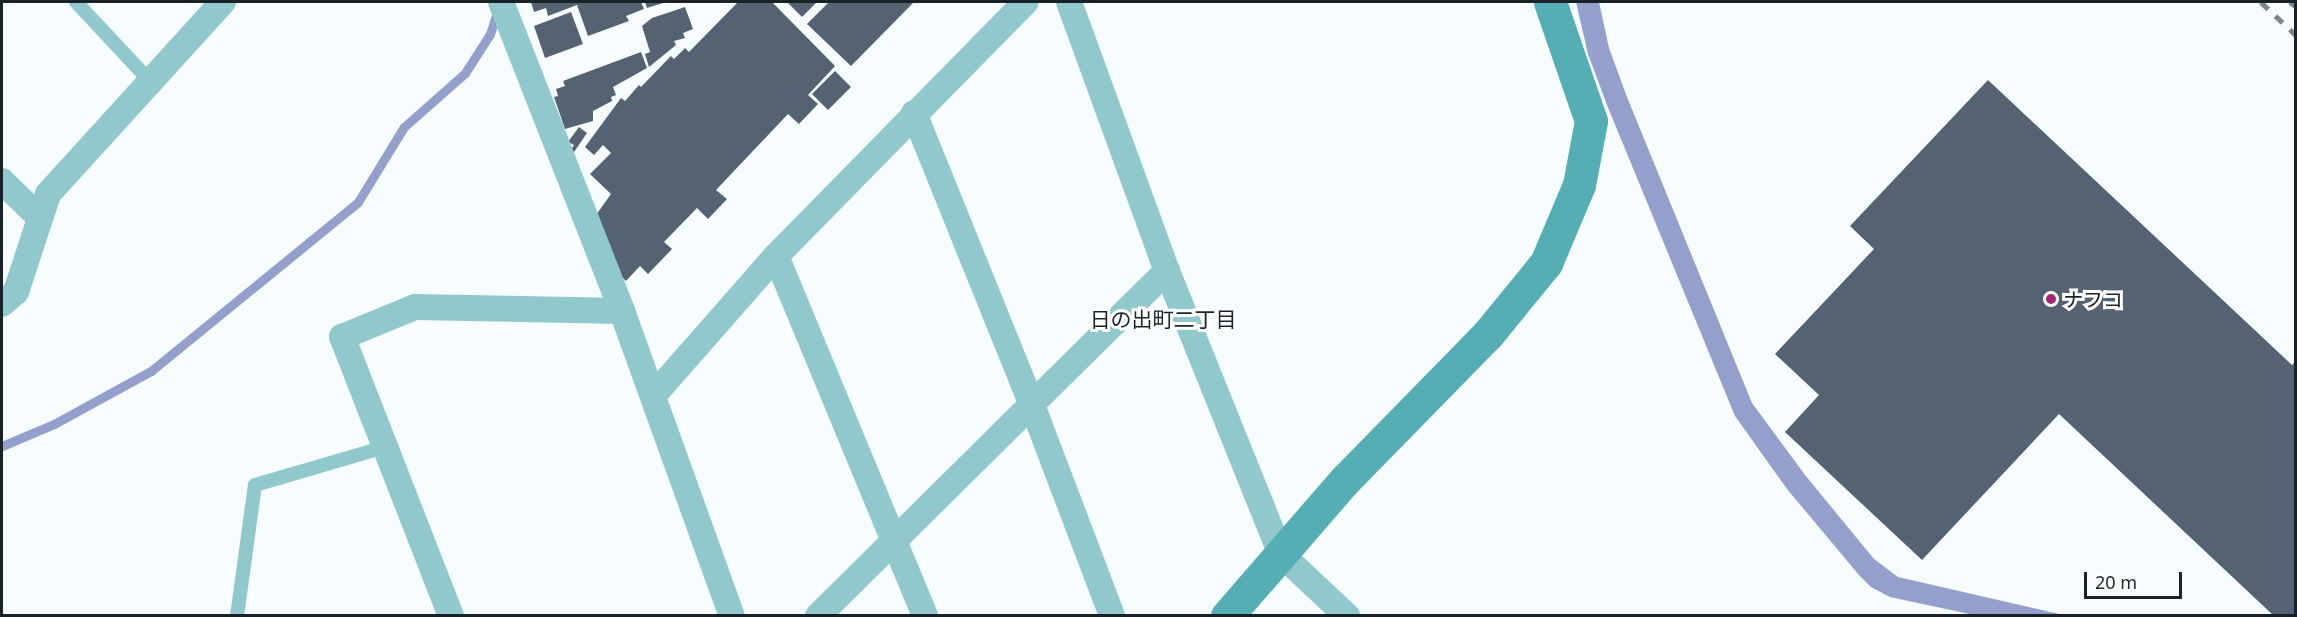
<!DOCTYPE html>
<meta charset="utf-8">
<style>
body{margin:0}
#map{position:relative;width:2297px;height:617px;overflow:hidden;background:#f7fcfe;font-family:"Noto Sans","Noto Sans JP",sans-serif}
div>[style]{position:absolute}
.water>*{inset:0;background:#949fcb}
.stream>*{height:9px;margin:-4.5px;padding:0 4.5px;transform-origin:4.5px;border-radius:4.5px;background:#949fcb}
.building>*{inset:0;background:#546272}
.lane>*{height:14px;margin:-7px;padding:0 7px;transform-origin:7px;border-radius:7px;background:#91c8cb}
.street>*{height:26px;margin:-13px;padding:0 13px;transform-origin:13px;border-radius:13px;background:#91c8cb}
.secondary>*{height:33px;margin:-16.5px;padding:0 16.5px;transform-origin:16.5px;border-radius:16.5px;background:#54aeb3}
.rail>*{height:4.5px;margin-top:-2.25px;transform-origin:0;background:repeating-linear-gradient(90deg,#80878b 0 10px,transparent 0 20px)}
.dots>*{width:16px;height:16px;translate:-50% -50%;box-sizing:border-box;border:3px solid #fff;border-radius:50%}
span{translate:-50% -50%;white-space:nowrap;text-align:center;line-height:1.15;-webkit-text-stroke:6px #fff;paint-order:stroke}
.poi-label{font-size:20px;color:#192226}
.left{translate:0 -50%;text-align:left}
.neighbourhood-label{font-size:21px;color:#192226}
.frame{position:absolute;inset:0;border:3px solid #192226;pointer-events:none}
.scale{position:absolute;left:2084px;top:572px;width:98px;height:27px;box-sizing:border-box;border:3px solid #192226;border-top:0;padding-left:8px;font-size:18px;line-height:21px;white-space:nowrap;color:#192226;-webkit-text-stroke:4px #fff;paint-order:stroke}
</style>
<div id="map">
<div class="water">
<i style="clip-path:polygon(1576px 2px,1599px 2px,1609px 48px,1627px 97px,1752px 403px,1805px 475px,1874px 559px,1898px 577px,2064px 615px,1974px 615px,1890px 597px,1871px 587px,1859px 575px,1787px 489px,1735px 416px,1607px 105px,1588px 54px)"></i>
</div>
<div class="stream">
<i style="left:2px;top:446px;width:56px;rotate:-22.9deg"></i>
<i style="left:54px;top:424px;width:111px;rotate:-28.7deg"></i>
<i style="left:151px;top:371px;width:267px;rotate:-39.2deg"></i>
<i style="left:358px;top:202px;width:88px;rotate:-58.5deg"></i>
<i style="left:404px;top:127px;width:81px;rotate:-41.5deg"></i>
<i style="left:465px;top:73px;width:46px;rotate:-57.3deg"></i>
<i style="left:490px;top:34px;width:25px;rotate:-72deg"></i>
</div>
<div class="building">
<i style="clip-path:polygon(531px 2px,641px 2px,644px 9px,626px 16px,629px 21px,588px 36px,577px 5px,548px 16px,546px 8px,534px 12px)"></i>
<i style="clip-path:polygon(645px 2px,666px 2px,647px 8px)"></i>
<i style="clip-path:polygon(738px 2px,772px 2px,835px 66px,808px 95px,818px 104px,799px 124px,788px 114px,716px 190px,727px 199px,708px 219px,697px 208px,664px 242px,672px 249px,648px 274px,640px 266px,626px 281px,620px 275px,596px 215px,611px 194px,590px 174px,611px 153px,603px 145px,594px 155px,585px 147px,621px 98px,625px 101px,639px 85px,641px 87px,671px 56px,674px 59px,685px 48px,689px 52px)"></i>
<i style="clip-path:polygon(787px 2px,817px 2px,802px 17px)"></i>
<i style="clip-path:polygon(829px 2px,914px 2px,851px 66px,807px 24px)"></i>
<i style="clip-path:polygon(685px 7px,693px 29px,683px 33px,685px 38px,674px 41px,676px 45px,649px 67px,645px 54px,650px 52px,642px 26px,652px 18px)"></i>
<i style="clip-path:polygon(571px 12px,583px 44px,545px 58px,534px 26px)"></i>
<i style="clip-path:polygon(641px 52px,647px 68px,613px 87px,616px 95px,611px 97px,612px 101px,593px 111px,593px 121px,565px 129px,554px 97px,558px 96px,556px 89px,565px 86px,563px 81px)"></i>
<i style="clip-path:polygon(835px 71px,851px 87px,828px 110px,812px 94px)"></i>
<i style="clip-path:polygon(1988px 80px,2292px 365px,2296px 361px,2296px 616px,2274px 616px,2059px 414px,1922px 560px,1785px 432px,1819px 395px,1775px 354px,1874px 249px,1850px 226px)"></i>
<i style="clip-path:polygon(579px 127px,587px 133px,574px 152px,571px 150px,574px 145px,568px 142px)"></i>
</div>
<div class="lane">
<i style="left:76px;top:2px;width:107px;rotate:46.9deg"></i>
<i style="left:237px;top:616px;width:132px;rotate:-82.2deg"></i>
<i style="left:255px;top:485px;width:135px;rotate:-16.3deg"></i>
</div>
<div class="street">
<i style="left:501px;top:2px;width:332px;rotate:68.6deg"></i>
<i style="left:622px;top:311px;width:324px;rotate:70.2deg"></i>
<i style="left:1069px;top:2px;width:286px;rotate:70deg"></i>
<i style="left:1167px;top:271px;width:305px;rotate:68.1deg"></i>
<i style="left:1281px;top:554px;width:91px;rotate:43.2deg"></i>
<i style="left:914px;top:113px;width:315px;rotate:68deg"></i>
<i style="left:1032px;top:405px;width:226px;rotate:69.2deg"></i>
<i style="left:2px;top:181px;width:53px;rotate:44.2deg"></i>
<i style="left:776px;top:256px;width:390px;rotate:67.5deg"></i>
<i style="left:2px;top:304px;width:18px;rotate:-41deg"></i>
<i style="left:16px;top:292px;width:103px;rotate:-71.9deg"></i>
<i style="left:48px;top:194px;width:260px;rotate:-47.7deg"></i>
<i style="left:653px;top:396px;width:186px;rotate:-48.7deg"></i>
<i style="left:776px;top:256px;width:356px;rotate:-45.5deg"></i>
<i style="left:451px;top:616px;width:300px;rotate:-111.3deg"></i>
<i style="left:342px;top:337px;width:79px;rotate:-22.3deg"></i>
<i style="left:415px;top:307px;width:207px;rotate:1.1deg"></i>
<i style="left:818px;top:616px;width:491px;rotate:-44.7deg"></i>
</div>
<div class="secondary">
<i style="left:1227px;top:616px;width:180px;rotate:-49.1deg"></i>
<i style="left:1345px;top:480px;width:204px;rotate:-45.6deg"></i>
<i style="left:1488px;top:334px;width:92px;rotate:-50.8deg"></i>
<i style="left:1546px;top:263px;width:85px;rotate:-67.1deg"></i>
<i style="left:1579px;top:185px;width:65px;rotate:-79.4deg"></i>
<i style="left:1591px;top:121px;width:126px;rotate:-109deg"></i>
</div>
<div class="rail">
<i style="left:2261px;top:2px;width:48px;rotate:43.3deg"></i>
<i style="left:2290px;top:2px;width:7px;rotate:34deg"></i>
</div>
<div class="dots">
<i style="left:2051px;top:299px;background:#a42374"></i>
</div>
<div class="poi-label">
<span class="left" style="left:2063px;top:299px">ナフコ</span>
</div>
<div class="neighbourhood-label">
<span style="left:1163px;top:319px">日の出町二丁目</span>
</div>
<div class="frame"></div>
<div class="scale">20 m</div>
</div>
